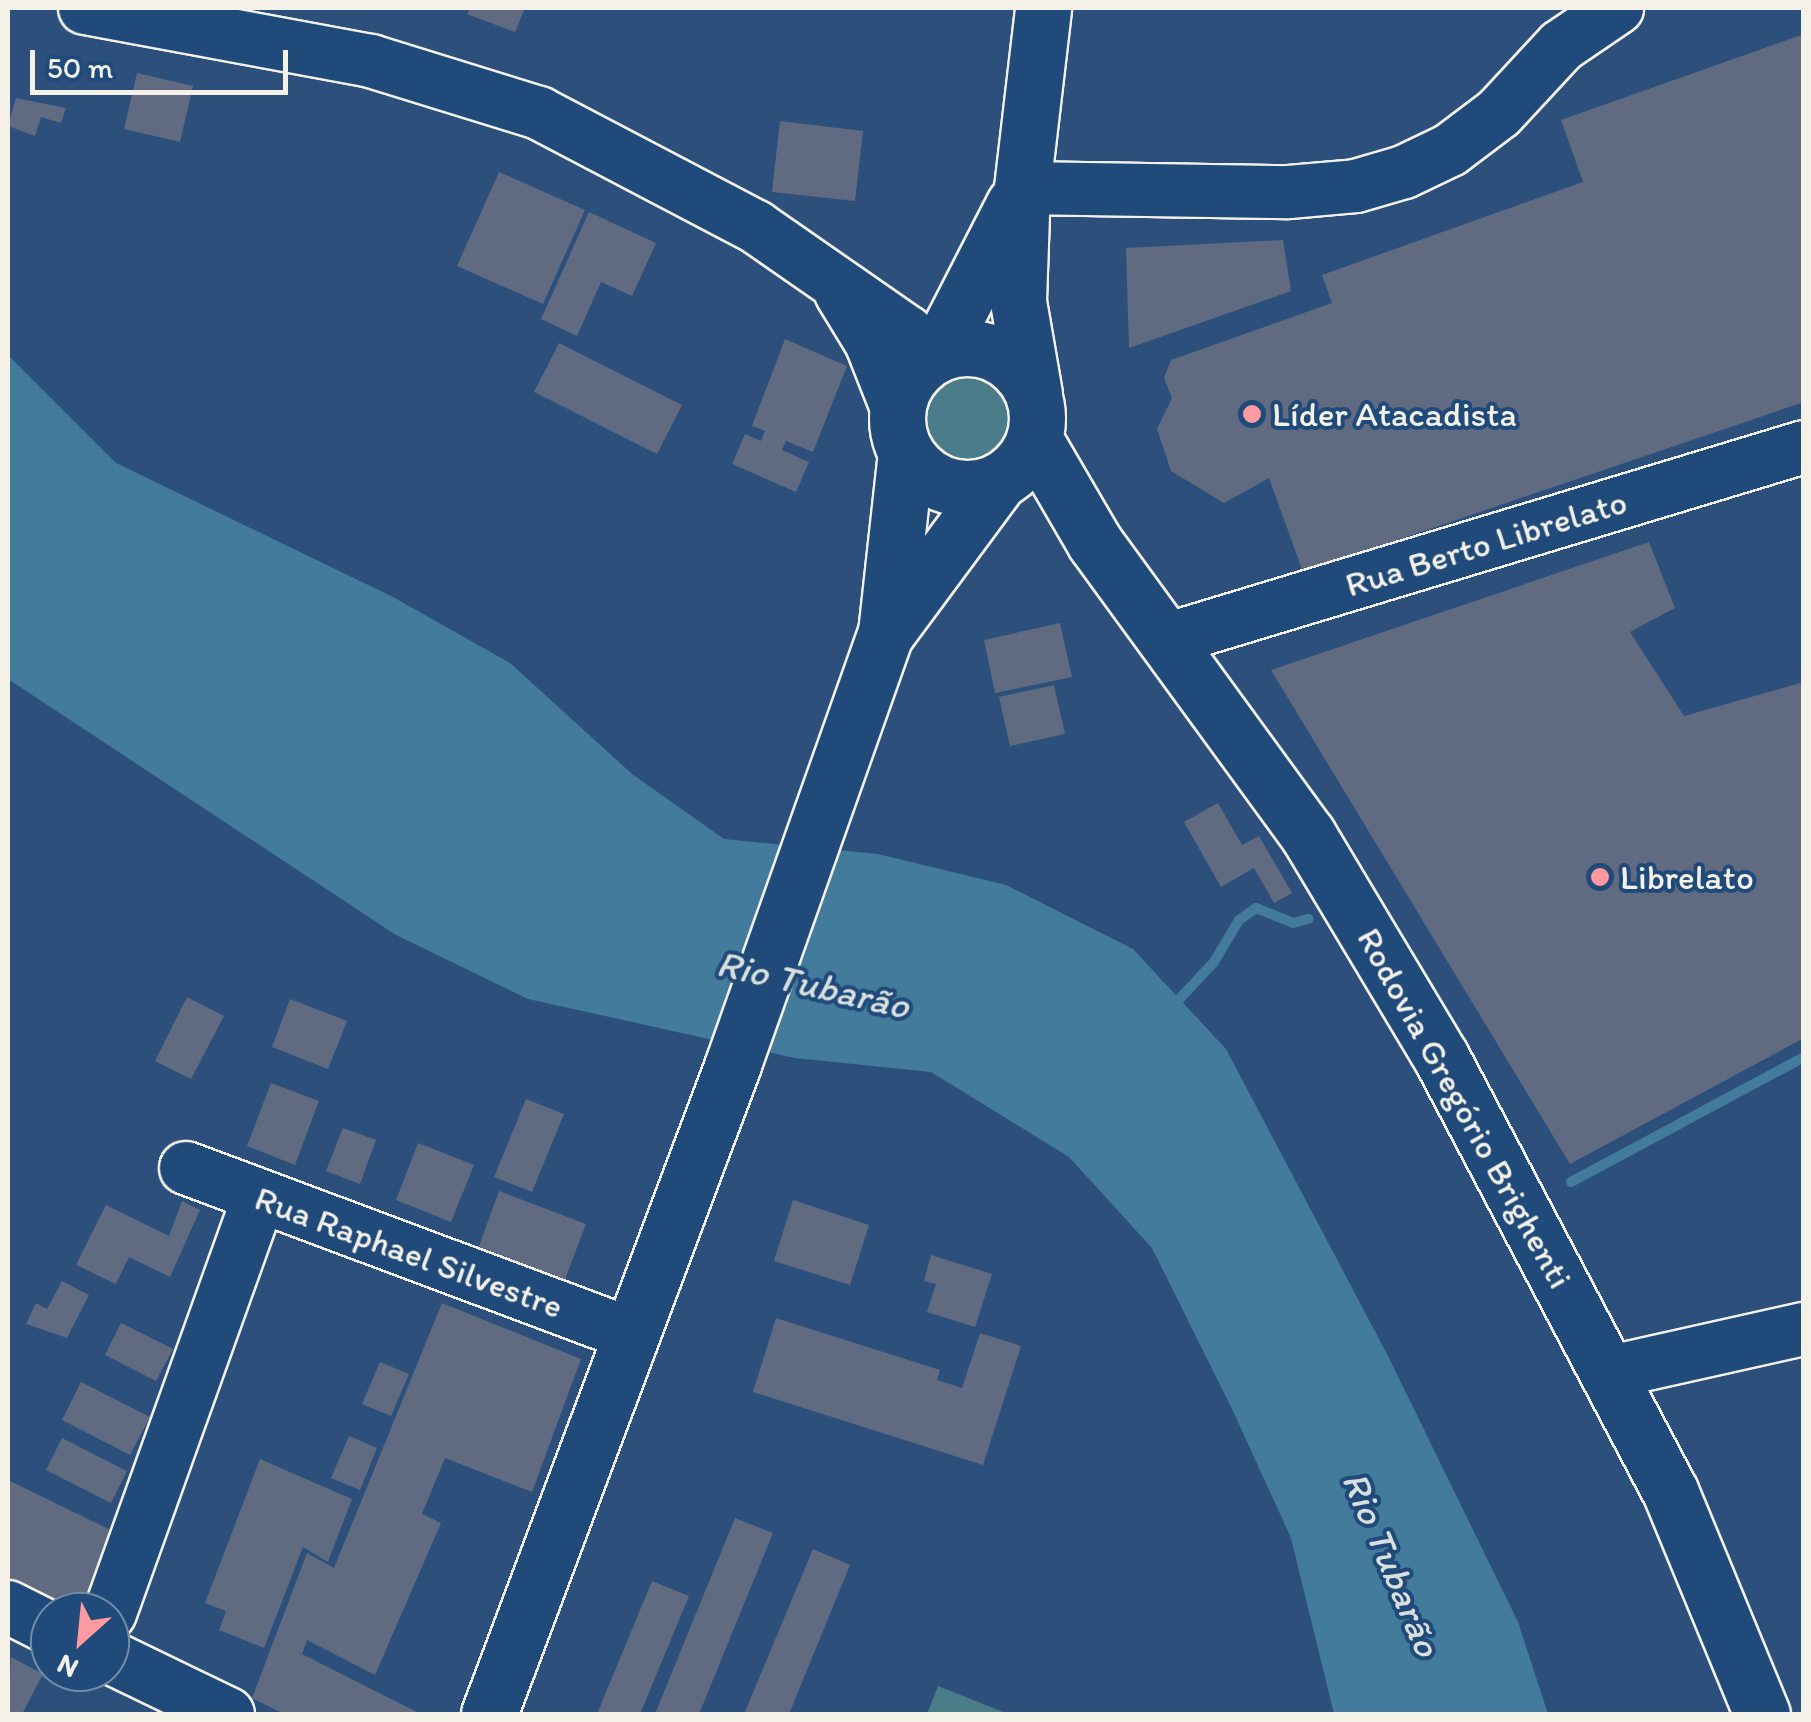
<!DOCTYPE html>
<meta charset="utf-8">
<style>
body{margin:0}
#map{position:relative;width:1811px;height:1722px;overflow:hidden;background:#2c507b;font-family:Itim,sans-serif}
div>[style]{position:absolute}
.green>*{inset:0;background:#4a7d89}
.round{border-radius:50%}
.water>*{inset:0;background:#437b9d}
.stream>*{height:10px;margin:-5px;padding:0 5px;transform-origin:5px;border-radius:5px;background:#437b9d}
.building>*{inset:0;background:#606a81}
.roads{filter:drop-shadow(2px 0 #f4f1e8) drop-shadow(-2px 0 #f4f1e8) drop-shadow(0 2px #f4f1e8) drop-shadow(0 -2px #f4f1e8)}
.minor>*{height:52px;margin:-26px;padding:0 26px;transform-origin:26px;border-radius:26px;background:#1f4a7a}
.major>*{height:55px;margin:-27.5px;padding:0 27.5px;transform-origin:27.5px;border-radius:27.5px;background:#1f4a7a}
.major>.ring{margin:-27.5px;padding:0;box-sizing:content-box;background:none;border:55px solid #1f4a7a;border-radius:50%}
.dots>*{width:28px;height:28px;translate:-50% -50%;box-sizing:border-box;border:5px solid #1f4a7a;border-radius:50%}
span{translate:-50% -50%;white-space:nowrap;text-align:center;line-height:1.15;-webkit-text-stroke:8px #1f4a7a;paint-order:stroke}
.poi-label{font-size:35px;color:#f4f1e8}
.left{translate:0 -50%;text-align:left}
.street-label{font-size:35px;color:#f4f1e8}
.water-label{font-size:38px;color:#d9dfdd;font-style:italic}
.frame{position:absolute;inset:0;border:10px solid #f4f1e8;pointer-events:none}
.north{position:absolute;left:30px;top:1592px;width:100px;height:100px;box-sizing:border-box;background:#1f4a7a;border:2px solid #748da6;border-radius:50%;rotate:207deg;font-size:28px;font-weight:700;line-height:40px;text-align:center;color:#f4f1e8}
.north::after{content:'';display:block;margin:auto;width:35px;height:45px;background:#ff9aa2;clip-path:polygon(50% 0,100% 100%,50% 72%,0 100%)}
.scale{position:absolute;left:30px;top:50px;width:258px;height:45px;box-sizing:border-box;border:5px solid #f4f1e8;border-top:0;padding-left:12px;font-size:30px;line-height:35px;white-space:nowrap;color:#f4f1e8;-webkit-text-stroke:8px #1f4a7a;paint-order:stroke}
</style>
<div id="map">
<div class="green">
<i class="round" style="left:919px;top:370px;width:98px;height:98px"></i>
<i style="clip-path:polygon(938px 1686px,1008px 1714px,927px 1714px)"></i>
</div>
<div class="water">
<i style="clip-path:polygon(8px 355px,116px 463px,393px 597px,510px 663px,632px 774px,724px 839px,878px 854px,1006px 885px,1133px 949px,1226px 1049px,1389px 1358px,1518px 1622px,1548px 1714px,1334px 1714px,1291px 1538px,1233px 1411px,1152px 1248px,1069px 1157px,931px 1072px,795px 1058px,528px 999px,396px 935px,8px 679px)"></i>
</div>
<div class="stream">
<i style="left:1171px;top:1008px;width:63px;rotate:-46.9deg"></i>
<i style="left:1214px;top:962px;width:49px;rotate:-59.2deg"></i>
<i style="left:1239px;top:920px;width:21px;rotate:-35deg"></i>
<i style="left:1256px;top:908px;width:40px;rotate:22deg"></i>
<i style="left:1293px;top:923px;width:16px;rotate:-15deg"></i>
<i style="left:1571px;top:1182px;width:264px;rotate:-28.2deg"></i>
</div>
<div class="building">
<i style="clip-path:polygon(470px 8px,525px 8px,515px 32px,467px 14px)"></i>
<i style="clip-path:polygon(1804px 34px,1804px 402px,1303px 572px,1269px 478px,1224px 503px,1171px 471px,1157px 429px,1172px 398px,1164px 378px,1171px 360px,1332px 303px,1322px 275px,1583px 182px,1561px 120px)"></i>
<i style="clip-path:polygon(137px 73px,193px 86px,180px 142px,124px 129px)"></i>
<i style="clip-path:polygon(16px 98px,66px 108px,61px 123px,41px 117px,35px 136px,8px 126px)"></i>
<i style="clip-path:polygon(780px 121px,863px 131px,855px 201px,772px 192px)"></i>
<i style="clip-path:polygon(499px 172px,585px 210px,543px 304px,457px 266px)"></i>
<i style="clip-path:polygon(589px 212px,656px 243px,632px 296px,601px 282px,577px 336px,541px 319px)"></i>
<i style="clip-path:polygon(1283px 240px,1291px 291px,1129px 348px,1126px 248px)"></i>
<i style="clip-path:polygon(785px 339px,847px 366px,813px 452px,786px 441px,782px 450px,809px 462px,796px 492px,732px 464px,745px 434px,761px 441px,765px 431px,752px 426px)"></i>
<i style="clip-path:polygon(559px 343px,682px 405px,657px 454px,534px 392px)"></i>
<i style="clip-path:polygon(1649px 542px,1675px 608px,1630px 632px,1684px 716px,1804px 682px,1804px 1038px,1570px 1164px,1271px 670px)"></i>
<i style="clip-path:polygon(1060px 623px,1072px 677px,995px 693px,984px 640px)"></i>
<i style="clip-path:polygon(1054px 685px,1065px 734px,1010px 746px,999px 697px)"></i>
<i style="clip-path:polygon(1218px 803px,1242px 845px,1259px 836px,1292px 893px,1274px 903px,1254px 868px,1221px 887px,1184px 822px)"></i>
<i style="clip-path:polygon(187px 997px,224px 1016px,191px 1079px,155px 1061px)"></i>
<i style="clip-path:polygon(290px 999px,347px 1021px,328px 1069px,272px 1047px)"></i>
<i style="clip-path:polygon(271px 1083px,319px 1101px,295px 1165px,247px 1146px)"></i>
<i style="clip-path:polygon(526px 1099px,564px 1114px,532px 1192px,494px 1177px)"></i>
<i style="clip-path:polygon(343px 1128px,376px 1140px,360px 1184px,326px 1171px)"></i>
<i style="clip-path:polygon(418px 1143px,474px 1165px,451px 1222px,396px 1200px)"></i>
<i style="clip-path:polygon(499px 1191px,586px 1224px,564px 1282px,478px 1249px)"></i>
<i style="clip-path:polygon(793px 1200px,869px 1225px,850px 1285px,774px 1261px)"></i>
<i style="clip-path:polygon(182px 1201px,200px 1210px,170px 1277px,129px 1257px,116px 1284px,76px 1265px,106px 1205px,169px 1236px)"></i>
<i style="clip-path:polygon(931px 1255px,992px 1274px,975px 1327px,927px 1312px,936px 1284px,924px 1281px)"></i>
<i style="clip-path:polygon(62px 1281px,89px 1295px,67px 1338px,26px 1324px,36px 1303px,47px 1309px)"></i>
<i style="clip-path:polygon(442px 1303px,581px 1359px,532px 1492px,445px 1458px,422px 1514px,441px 1523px,375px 1675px,307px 1640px,302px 1654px,421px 1714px,284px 1714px,252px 1698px,307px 1553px,334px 1568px)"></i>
<i style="clip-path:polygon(776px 1318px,940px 1370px,937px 1380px,962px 1388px,980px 1333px,1021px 1346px,983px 1465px,753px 1392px)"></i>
<i style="clip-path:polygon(121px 1323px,173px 1349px,156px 1381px,105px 1355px)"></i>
<i style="clip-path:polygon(380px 1362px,409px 1374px,391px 1416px,362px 1404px)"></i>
<i style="clip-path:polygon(81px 1382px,150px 1417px,130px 1455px,62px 1420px)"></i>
<i style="clip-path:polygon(349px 1436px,377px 1448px,360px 1490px,331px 1478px)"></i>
<i style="clip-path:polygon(62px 1438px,127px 1471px,111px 1503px,46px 1470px)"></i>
<i style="clip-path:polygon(260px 1459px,352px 1499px,328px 1562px,303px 1547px,264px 1648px,219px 1630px,226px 1611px,205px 1603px)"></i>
<i style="clip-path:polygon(8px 1480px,125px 1537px,89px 1612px,65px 1612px,8px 1584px)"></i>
<i style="clip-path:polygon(735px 1518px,773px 1533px,699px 1714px,655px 1714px)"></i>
<i style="clip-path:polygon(813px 1549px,850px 1565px,789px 1714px,744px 1714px)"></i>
<i style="clip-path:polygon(652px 1581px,689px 1596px,640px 1714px,597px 1714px)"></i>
<i style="clip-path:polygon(11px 1657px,43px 1674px,22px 1714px,8px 1714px)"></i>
</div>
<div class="roads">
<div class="minor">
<i style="left:85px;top:8px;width:291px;rotate:10.5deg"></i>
<i style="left:371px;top:61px;width:176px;rotate:17.2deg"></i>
<i style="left:539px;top:113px;width:245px;rotate:27.7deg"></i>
<i style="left:756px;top:227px;width:184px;rotate:34.8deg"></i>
<i style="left:907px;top:332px;width:35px;rotate:53deg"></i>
<i style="left:1022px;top:188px;width:267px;rotate:0.9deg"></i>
<i style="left:1289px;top:192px;width:67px;rotate:-5.1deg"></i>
<i style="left:1356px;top:186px;width:50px;rotate:-16.3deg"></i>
<i style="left:1404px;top:172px;width:51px;rotate:-25.6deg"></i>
<i style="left:1450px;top:150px;width:61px;rotate:-37.1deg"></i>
<i style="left:1499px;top:113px;width:91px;rotate:-47.2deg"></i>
<i style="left:1561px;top:46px;width:68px;rotate:-34.2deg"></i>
<i style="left:841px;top:293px;width:57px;rotate:58.5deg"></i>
<i style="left:871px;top:342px;width:71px;rotate:68.5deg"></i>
<i style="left:1169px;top:639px;width:663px;rotate:-16.82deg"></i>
<i style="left:186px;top:1168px;width:476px;rotate:20.5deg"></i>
<i style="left:1611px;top:1372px;width:198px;rotate:-12.6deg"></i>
<i style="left:8px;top:1607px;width:47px;rotate:26.6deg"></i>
<i style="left:110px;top:1613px;width:443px;rotate:-70.3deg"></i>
<i style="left:110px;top:1657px;width:131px;rotate:25.8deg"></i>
</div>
<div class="major">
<i class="ring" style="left:897px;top:348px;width:85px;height:85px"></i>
<i style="left:937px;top:354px;width:169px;rotate:-62.8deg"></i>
<i style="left:1034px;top:394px;width:94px;rotate:-99.8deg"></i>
<i style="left:1018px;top:301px;width:113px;rotate:-88deg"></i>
<i style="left:1022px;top:188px;width:181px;rotate:-83.3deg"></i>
<i style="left:1035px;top:440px;width:119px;rotate:59.8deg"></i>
<i style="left:1095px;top:543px;width:361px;rotate:53.9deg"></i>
<i style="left:1308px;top:835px;width:259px;rotate:59.1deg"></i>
<i style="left:1441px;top:1057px;width:491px;rotate:62.2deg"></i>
<i style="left:1670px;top:1491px;width:241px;rotate:67.6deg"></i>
<i style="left:888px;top:631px;width:187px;rotate:-53.5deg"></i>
<i style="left:489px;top:1714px;width:694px;rotate:-69.42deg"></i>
<i style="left:733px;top:1064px;width:457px;rotate:-70.5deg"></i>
<i style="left:886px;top:633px;width:181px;rotate:-83.7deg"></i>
</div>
</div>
<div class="dots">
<i style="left:1252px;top:414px;background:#ff9aa2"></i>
<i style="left:1600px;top:877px;background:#ff9aa2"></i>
</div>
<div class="poi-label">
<span class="left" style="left:1272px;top:414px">Líder Atacadista</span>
<span class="left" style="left:1620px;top:877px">Librelato</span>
</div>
<div class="street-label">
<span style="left:1486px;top:543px;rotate:-17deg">Rua Berto Librelato</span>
<span style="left:1465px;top:1108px;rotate:61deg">Rodovia Gregório Brighenti</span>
<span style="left:409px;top:1252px;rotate:20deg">Rua Raphael Silvestre</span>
</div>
<div class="water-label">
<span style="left:813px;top:985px;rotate:13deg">Rio Tubarão</span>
<span style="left:1391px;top:1564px;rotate:67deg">Rio Tubarão</span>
</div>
<div class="frame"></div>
<div class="north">N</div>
<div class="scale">50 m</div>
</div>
